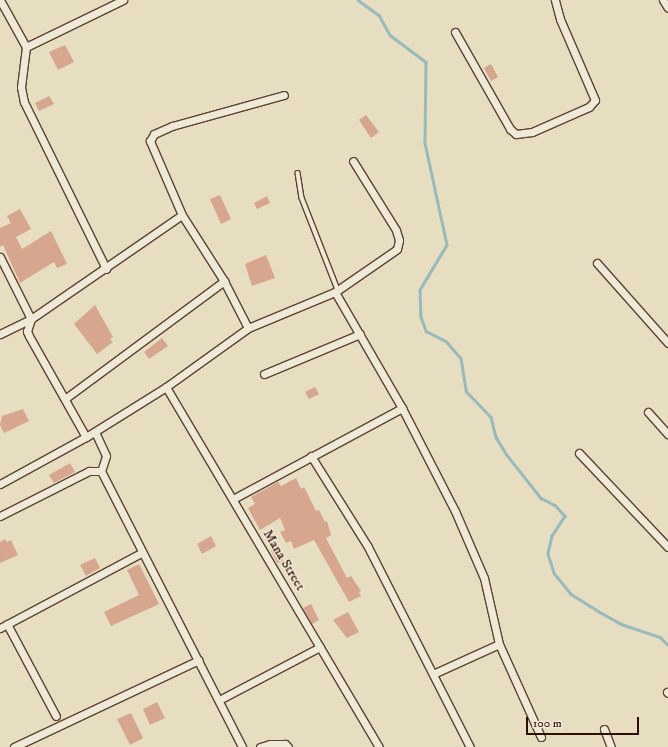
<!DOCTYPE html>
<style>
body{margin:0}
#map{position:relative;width:668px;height:747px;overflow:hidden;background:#e7ddc1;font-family:"IM FELL DW Pica",serif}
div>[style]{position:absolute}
.stream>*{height:2.5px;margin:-1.25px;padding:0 1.25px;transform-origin:1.25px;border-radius:1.25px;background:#98baba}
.building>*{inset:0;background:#d6a78e}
.roads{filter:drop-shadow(1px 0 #5d4231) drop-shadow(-1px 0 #5d4231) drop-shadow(0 1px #5d4231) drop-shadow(0 -1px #5d4231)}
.service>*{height:3.5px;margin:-1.75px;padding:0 1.75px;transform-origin:1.75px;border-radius:1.75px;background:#efe9d7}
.minor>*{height:7px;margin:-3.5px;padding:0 3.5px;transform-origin:3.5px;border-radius:3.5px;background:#efe9d7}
span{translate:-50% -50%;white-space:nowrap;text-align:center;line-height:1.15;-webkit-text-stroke:3px #efe9d7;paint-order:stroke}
.street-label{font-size:14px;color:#2f0f01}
.scale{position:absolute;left:526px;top:717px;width:113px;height:18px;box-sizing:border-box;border:2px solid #2f0f01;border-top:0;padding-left:5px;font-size:12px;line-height:14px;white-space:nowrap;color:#2f0f01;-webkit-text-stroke:3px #efe9d7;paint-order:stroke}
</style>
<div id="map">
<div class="stream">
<i style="left:358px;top:0;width:26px;rotate:36deg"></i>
<i style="left:379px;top:15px;width:23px;rotate:61deg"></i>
<i style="left:390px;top:35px;width:45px;rotate:36.9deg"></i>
<i style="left:426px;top:62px;width:81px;rotate:90.7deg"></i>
<i style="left:425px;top:143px;width:104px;rotate:77.8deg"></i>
<i style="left:447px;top:245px;width:52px;rotate:121deg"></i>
<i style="left:420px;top:290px;width:27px;rotate:88deg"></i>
<i style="left:421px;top:317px;width:15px;rotate:70deg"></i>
<i style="left:426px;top:331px;width:22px;rotate:27deg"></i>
<i style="left:446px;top:341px;width:23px;rotate:49deg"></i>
<i style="left:461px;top:358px;width:33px;rotate:81deg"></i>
<i style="left:466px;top:391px;width:36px;rotate:46deg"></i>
<i style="left:491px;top:417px;width:21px;rotate:76deg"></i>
<i style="left:496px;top:437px;width:21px;rotate:59deg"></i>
<i style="left:507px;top:455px;width:55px;rotate:51.7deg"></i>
<i style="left:541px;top:498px;width:16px;rotate:27deg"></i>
<i style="left:555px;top:505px;width:15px;rotate:48deg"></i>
<i style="left:565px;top:516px;width:24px;rotate:123deg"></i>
<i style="left:552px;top:536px;width:18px;rotate:103deg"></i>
<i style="left:548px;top:554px;width:20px;rotate:72deg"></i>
<i style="left:554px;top:573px;width:27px;rotate:51deg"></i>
<i style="left:571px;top:594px;width:32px;rotate:32deg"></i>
<i style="left:598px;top:611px;width:26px;rotate:29deg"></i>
<i style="left:621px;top:624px;width:41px;rotate:18.4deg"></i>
<i style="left:660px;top:637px;width:11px;rotate:45deg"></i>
</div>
<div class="building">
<i style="clip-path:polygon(65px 45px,74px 62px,58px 70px,49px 52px)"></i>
<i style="clip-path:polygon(491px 64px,498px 77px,491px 81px,484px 68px)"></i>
<i style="clip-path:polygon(49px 96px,54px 104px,39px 111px,35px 103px)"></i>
<i style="clip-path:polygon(366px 115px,379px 132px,371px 138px,359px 120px)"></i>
<i style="clip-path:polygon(220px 195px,231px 219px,221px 224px,210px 199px)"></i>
<i style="clip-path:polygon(267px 196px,270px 203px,257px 209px,254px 203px)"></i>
<i style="clip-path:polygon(20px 209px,31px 229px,16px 237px,22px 249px,51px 231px,67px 264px,57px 268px,54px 262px,20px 283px,3px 245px,0 247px,0 228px,11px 223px,7px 216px)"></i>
<i style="clip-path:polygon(266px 255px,275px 278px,252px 286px,245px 264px)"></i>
<i style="clip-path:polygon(95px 305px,113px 337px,110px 339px,113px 342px,97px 354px,74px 324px)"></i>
<i style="clip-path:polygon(162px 338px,168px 346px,149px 359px,144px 352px)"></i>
<i style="clip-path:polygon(315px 387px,319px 394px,309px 399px,305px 392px)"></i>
<i style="clip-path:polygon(23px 409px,29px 421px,4px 433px,0 425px,2px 416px)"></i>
<i style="clip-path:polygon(70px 463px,75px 472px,54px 483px,49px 475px)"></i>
<i style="clip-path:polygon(296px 478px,301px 489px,304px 487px,316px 511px,319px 510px,325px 522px,327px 521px,331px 535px,326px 538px,347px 578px,351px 576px,361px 591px,359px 592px,361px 596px,349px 602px,314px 540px,294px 549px,291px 541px,286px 543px,280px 532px,285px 530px,280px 518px,260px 530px,248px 508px,255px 504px,251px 497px,278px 482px,281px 486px)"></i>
<i style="clip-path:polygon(211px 536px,216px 546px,202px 554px,197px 544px)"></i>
<i style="clip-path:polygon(5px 539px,7px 542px,11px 540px,18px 555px,0 563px,0 542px)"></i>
<i style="clip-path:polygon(277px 548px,283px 561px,277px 563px,271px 550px)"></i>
<i style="clip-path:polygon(95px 558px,100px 568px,86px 576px,80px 565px)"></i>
<i style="clip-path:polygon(139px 564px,159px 604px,111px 626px,104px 612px,139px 595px,127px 570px)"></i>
<i style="clip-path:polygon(311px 604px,319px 620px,312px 624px,303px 608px)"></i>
<i style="clip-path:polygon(348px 612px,359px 632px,347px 638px,333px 620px)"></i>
<i style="clip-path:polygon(157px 702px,165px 718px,150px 725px,143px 709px)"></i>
<i style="clip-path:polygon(131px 713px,143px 738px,130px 745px,117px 719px)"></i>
</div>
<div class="roads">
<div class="service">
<i style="left:298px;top:173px;width:25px;rotate:81deg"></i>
<i style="left:302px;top:198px;width:99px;rotate:68.6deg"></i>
</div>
<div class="minor">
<i style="left:0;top:0;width:54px;rotate:61deg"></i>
<i style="left:26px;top:47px;width:40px;rotate:97.1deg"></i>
<i style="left:21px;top:87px;width:15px;rotate:79deg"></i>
<i style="left:24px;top:102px;width:186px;rotate:63.8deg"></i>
<i style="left:663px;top:0;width:9px;rotate:58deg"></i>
<i style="left:455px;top:32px;width:112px;rotate:60.4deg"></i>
<i style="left:510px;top:129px;width:8px;rotate:40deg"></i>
<i style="left:516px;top:134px;width:16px;rotate:-7deg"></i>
<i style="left:532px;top:132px;width:62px;rotate:-23.7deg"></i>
<i style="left:589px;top:107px;width:9px;rotate:-49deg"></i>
<i style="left:595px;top:100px;width:88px;rotate:-113.4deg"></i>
<i style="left:560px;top:19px;width:20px;rotate:-105deg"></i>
<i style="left:26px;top:47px;width:108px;rotate:-25.9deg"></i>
<i style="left:0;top:257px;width:69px;rotate:63.4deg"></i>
<i style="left:31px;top:319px;width:13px;rotate:108deg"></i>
<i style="left:27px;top:331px;width:5px;rotate:68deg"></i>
<i style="left:29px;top:336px;width:116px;rotate:60.6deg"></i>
<i style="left:597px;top:263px;width:107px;rotate:48.4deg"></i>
<i style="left:335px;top:292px;width:134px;rotate:60deg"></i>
<i style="left:402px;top:408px;width:116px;rotate:62.8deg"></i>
<i style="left:455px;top:511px;width:73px;rotate:66.6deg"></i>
<i style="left:484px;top:578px;width:68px;rotate:77.2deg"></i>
<i style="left:499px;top:644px;width:102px;rotate:65.7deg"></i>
<i style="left:248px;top:328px;width:53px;rotate:-117.1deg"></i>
<i style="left:224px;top:281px;width:78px;rotate:-122.5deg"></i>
<i style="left:182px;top:215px;width:81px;rotate:-113.4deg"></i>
<i style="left:150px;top:141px;width:8px;rotate:-60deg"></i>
<i style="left:154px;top:134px;width:20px;rotate:-24deg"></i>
<i style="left:172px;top:126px;width:116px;rotate:-15.5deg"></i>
<i style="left:0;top:334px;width:34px;rotate:-26deg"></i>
<i style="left:31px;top:319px;width:183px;rotate:-34.6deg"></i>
<i style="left:264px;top:374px;width:104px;rotate:-22.6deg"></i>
<i style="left:166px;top:387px;width:418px;rotate:59.4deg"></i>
<i style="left:66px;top:398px;width:197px;rotate:-36.5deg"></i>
<i style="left:648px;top:412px;width:30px;rotate:48deg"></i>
<i style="left:95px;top:432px;width:26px;rotate:65deg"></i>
<i style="left:106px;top:456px;width:16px;rotate:108deg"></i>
<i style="left:579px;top:453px;width:129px;rotate:46.6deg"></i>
<i style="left:311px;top:456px;width:107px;rotate:57.9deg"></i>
<i style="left:368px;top:547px;width:225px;rotate:63deg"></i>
<i style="left:0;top:484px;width:98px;rotate:-28.7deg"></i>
<i style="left:86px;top:437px;width:94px;rotate:-32deg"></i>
<i style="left:166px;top:387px;width:101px;rotate:-35.7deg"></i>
<i style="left:248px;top:328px;width:94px;rotate:-22.5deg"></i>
<i style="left:335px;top:292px;width:75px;rotate:-34.7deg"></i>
<i style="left:397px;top:249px;width:9px;rotate:-77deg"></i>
<i style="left:399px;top:240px;width:10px;rotate:-107deg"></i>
<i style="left:396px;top:230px;width:81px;rotate:-121.9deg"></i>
<i style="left:233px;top:499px;width:192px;rotate:-28.3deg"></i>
<i style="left:0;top:516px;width:100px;rotate:-26.8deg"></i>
<i style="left:89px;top:471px;width:12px"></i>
<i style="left:101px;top:471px;width:310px;rotate:62.9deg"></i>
<i style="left:7px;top:624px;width:104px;rotate:62deg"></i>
<i style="left:0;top:628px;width:160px;rotate:-28deg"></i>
<i style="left:433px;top:674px;width:72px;rotate:-24.4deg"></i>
<i style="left:667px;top:692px;width:1px;rotate:45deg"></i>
<i style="left:219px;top:700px;width:114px;rotate:-27.7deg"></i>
<i style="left:604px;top:729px;width:19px;rotate:69deg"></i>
<i style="left:14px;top:747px;width:204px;rotate:-25.2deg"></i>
<i style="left:260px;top:747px;width:10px;rotate:-17deg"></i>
<i style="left:270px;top:744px;width:15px"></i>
<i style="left:285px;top:744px;width:4px;rotate:45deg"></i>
</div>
</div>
<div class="street-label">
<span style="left:284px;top:560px;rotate:59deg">Mana Street</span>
</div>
<div class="scale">100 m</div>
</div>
